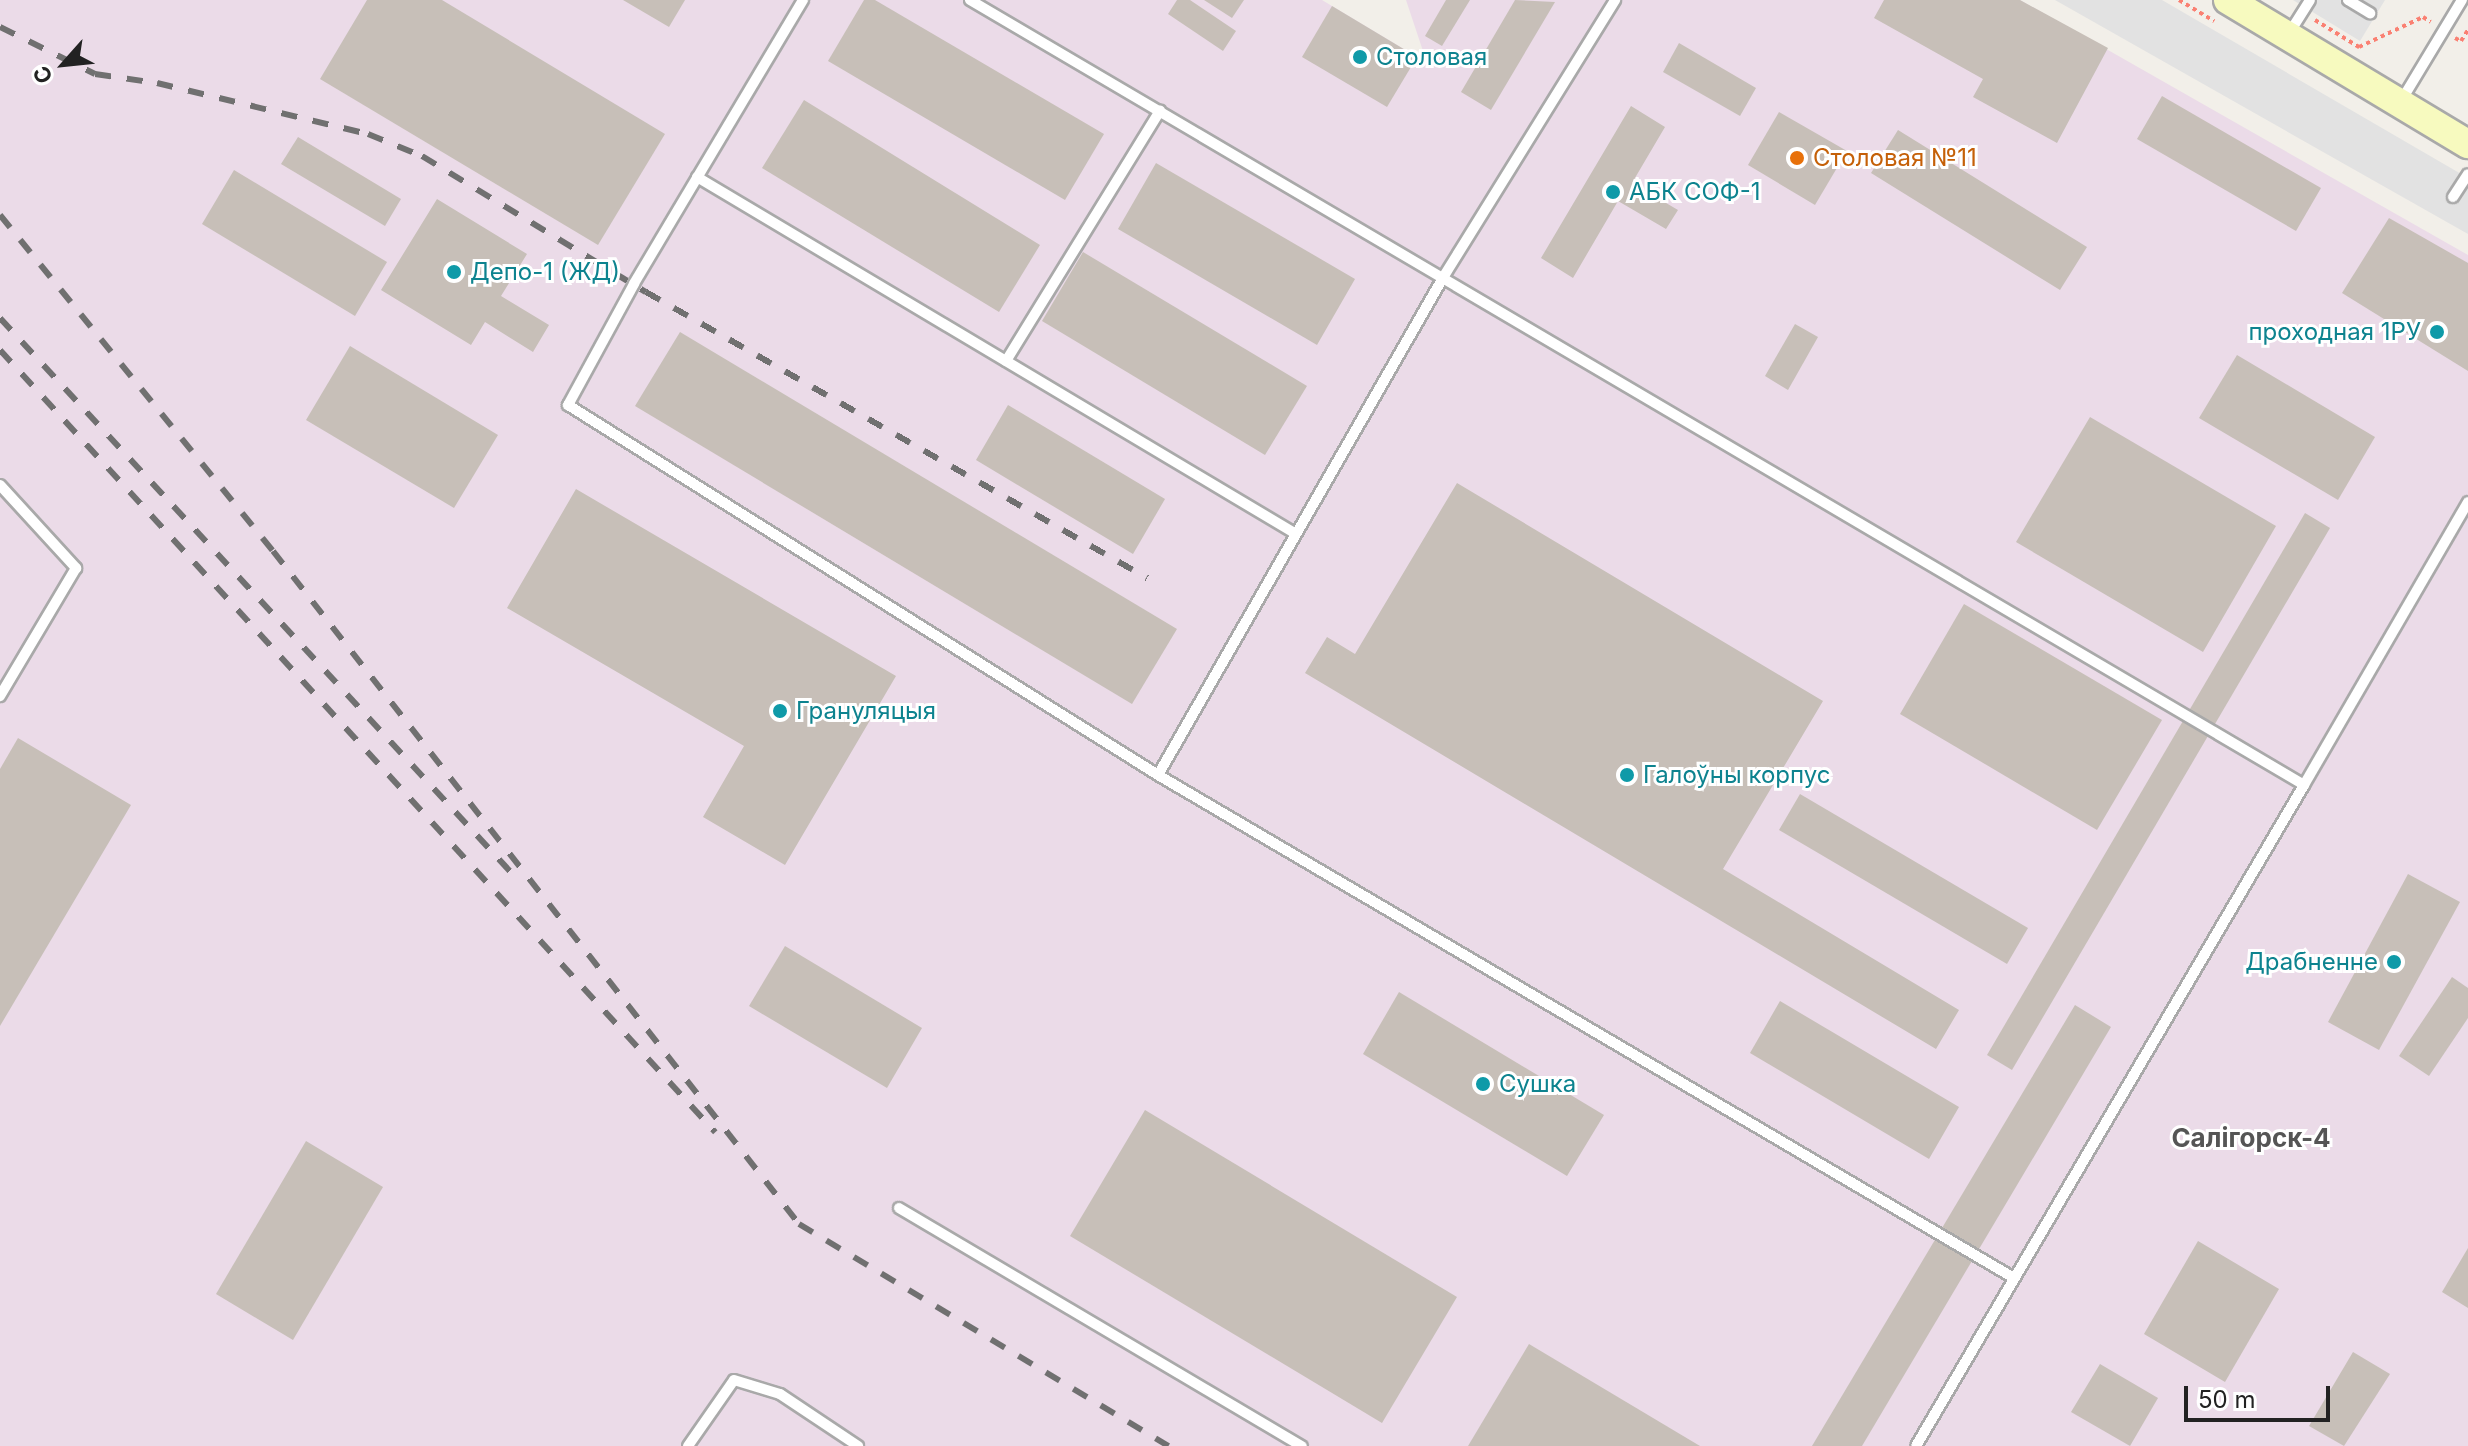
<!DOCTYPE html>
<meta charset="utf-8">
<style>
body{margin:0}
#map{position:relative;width:2468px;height:1446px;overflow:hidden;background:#f2efe9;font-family:Inter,sans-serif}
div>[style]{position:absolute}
.industrial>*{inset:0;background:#ebdbe8}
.parking>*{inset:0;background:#e2e2e2}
.building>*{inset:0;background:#c7bfb8}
.path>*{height:4px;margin-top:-2px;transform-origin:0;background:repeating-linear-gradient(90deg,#fa8072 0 4px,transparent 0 8px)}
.roads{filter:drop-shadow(2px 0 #a9a9a9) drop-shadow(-2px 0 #a9a9a9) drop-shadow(0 2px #a9a9a9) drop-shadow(0 -2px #a9a9a9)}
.lane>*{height:10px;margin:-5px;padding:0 5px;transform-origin:5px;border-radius:5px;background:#fff}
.secondary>*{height:28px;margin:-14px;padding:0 14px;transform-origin:14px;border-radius:14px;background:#f7fabf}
.rail>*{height:6px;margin-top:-3px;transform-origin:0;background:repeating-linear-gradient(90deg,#707070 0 16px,transparent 0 32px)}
.dots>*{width:22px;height:22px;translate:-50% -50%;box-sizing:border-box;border:4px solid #fff;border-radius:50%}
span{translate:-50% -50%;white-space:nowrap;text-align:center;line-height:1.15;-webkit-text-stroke:6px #fff;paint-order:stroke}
.culture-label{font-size:24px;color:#0d838f}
.left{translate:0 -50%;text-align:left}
.right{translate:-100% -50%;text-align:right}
.food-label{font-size:24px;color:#c56008}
.neighbourhood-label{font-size:26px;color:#555;font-weight:700}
.north{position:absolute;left:24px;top:24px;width:80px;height:80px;-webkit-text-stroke:6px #fff;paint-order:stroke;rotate:243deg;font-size:22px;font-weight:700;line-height:32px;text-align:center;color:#222}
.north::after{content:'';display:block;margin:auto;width:28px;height:36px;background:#222;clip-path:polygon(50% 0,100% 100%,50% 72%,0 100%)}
.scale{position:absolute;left:2184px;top:1386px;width:146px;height:36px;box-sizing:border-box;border:4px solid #222;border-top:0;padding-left:10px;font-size:24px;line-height:28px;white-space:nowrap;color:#222;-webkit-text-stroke:6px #fff;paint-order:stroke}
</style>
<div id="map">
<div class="industrial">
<i style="clip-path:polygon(0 0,1322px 0,1417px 57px,1423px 51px,1406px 0,2020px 0,2468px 255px,2468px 1446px,0 1446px)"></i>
</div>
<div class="parking">
<i style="clip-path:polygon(2055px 0,2162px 0,2468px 178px,2468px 234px)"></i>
<i style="clip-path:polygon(2293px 0,2385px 0,2360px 41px)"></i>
</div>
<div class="building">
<i style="clip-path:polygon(367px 0,442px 0,665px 134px,598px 245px,320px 79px)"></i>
<i style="clip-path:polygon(623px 0,685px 0,669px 27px)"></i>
<i style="clip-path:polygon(864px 0,875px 0,1104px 134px,1065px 200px,828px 61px)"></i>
<i style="clip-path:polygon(1177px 0,1190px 0,1236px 31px,1223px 51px,1168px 14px)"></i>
<i style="clip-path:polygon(1204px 0,1244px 0,1232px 18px)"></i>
<i style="clip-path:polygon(1446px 0,1470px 0,1442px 46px,1425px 36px)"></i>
<i style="clip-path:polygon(1515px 0,1555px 2px,1491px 110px,1461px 92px)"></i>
<i style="clip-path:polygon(1884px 0,2020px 0,2108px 48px,2057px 143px,1973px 97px,1983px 79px,1874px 18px)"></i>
<i style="clip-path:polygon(1332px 6px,1417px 57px,1387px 107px,1302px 57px)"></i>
<i style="clip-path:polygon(1679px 43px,1756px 88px,1740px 116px,1663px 72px)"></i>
<i style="clip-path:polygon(2162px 96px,2321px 188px,2296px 231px,2137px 139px)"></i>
<i style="clip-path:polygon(804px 100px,1040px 245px,999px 312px,762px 168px)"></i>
<i style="clip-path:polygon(1631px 106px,1665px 127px,1632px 183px,1678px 210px,1666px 229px,1618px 201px,1573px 278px,1541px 258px)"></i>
<i style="clip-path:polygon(1779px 112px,1847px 151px,1815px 205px,1748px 165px)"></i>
<i style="clip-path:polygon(1898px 130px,2087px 247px,2060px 290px,1871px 173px)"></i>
<i style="clip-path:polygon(298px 137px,401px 199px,385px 226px,281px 164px)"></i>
<i style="clip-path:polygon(1156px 163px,1355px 279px,1317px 345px,1118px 229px)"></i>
<i style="clip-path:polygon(234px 170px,387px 262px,355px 316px,202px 224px)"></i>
<i style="clip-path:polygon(437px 199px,527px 254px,501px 296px,549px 325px,533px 352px,485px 322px,471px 345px,381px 290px)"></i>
<i style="clip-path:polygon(2389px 218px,2468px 263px,2468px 371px,2342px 293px)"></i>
<i style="clip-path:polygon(1083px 252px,1307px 386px,1265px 455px,1042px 321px)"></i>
<i style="clip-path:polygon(1795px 324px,1818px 337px,1788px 390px,1765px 376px)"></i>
<i style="clip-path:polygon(680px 332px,1177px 629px,1132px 704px,635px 406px)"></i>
<i style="clip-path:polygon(350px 346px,498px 435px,454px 508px,306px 420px)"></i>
<i style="clip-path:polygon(2237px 355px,2375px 437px,2338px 500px,2199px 418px)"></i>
<i style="clip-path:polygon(1008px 405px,1165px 499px,1133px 554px,976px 460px)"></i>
<i style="clip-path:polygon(2090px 417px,2276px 526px,2203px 652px,2016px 542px)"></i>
<i style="clip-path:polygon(1457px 483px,1823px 701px,1723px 869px,1959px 1010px,1936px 1049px,1305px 673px,1327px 637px,1355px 654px)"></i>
<i style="clip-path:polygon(576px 489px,896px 676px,785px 865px,703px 817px,744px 746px,507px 608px)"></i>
<i style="clip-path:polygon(2305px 513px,2330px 528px,2012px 1070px,1987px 1055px)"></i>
<i style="clip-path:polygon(1964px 604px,2162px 720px,2097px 830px,1900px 714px)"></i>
<i style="clip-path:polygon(18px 738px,131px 805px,0 1026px,0 769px)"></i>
<i style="clip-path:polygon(1800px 794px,2028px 928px,2007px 964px,1779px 830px)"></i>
<i style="clip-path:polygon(2408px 874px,2460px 902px,2379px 1050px,2328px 1022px)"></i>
<i style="clip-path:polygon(785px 946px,922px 1028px,887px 1088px,749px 1006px)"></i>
<i style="clip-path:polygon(2452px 977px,2468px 988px,2468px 1018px,2429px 1076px,2399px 1056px)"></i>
<i style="clip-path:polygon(1399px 992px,1604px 1115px,1567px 1176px,1363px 1054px)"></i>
<i style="clip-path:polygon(1780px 1001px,1959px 1107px,1929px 1159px,1750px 1053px)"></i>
<i style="clip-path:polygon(2075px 1005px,2111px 1027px,1862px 1446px,1812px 1446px)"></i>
<i style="clip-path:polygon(1145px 1110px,1457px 1297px,1382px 1423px,1070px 1236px)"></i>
<i style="clip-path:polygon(306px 1141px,383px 1187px,293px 1340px,216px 1294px)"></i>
<i style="clip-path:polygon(2198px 1241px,2279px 1289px,2225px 1382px,2144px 1334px)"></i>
<i style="clip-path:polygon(2468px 1248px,2468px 1308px,2442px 1292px)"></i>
<i style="clip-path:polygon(1529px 1344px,1700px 1446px,1468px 1446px)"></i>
<i style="clip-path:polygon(2353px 1352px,2390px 1374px,2344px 1446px,2309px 1426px)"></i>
<i style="clip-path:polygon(2100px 1364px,2158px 1398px,2130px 1446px,2071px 1412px)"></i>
</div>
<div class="path">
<i style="left:2179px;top:0;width:41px;rotate:31deg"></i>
<i style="left:2315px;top:20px;width:52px;rotate:31.5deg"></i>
<i style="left:2359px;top:47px;width:71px;rotate:-25.1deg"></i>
<i style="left:2423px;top:17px;width:9px;rotate:32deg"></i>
<i style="left:2455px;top:38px;width:7px;rotate:27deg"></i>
<i style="left:2461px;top:41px;width:13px;rotate:-58deg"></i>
</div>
<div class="roads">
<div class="lane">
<i style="left:803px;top:0;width:330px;rotate:120.8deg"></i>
<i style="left:634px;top:284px;width:138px;rotate:118.6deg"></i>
<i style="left:568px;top:405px;width:696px;rotate:32.09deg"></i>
<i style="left:1158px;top:775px;width:575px;rotate:-60.18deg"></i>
<i style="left:1444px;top:276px;width:325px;rotate:-58.2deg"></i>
<i style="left:970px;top:0;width:1548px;rotate:30.47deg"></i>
<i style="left:2304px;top:785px;width:766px;rotate:120.41deg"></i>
<i style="left:2348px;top:0;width:26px;rotate:31deg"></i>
<i style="left:2288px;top:35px;width:41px;rotate:-57.8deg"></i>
<i style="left:2401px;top:101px;width:118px;rotate:-58.9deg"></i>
<i style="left:697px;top:177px;width:697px;rotate:30.79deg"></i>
<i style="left:2453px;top:197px;width:27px;rotate:-57deg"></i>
<i style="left:1006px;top:361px;width:294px;rotate:-58.4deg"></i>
<i style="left:0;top:485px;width:113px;rotate:47.5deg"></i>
<i style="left:76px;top:568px;width:149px;rotate:120.7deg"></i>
<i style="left:1158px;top:775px;width:993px;rotate:30.44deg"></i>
<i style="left:2304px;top:785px;width:327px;rotate:-59.9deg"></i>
<i style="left:899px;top:1208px;width:468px;rotate:30.6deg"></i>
<i style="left:688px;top:1446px;width:80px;rotate:-55.1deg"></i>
<i style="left:734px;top:1380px;width:48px;rotate:16.9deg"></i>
<i style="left:780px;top:1394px;width:94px;rotate:33.7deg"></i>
</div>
<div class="secondary">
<i style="left:2228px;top:0;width:280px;rotate:31deg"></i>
</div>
</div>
<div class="rail">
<i style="left:0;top:27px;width:106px;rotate:26.3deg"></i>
<i style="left:95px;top:74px;width:63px;rotate:8.3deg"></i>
<i style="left:157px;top:83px;width:217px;rotate:13.6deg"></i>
<i style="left:368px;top:134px;width:58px;rotate:22.2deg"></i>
<i style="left:422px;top:156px;width:262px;rotate:31.3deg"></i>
<i style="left:646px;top:292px;width:577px;rotate:29.72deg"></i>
<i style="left:0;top:215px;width:433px;rotate:50.9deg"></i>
<i style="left:273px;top:551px;width:854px;rotate:51.99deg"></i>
<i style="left:799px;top:1224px;width:431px;rotate:31deg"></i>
<i style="left:0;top:318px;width:764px;rotate:47.33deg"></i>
<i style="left:0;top:350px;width:1060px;rotate:47.56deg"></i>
</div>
<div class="dots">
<i style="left:1360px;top:57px;background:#0f9aa8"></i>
<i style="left:1797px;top:158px;background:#e8710a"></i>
<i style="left:1613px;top:192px;background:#0f9aa8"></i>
<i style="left:454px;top:272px;background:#0f9aa8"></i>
<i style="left:2437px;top:332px;background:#0f9aa8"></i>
<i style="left:780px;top:711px;background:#0f9aa8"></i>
<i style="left:1627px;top:775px;background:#0f9aa8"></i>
<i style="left:2394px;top:962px;background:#0f9aa8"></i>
<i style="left:1483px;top:1084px;background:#0f9aa8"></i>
</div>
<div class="culture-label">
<span class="left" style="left:1376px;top:57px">Столовая</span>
<span class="left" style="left:1629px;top:192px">АБК СОФ-1</span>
<span class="left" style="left:470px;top:272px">Депо-1 (ЖД)</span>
<span class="right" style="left:2421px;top:332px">проходная 1РУ</span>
<span class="left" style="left:796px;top:711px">Грануляцыя</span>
<span class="left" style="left:1643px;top:775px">Галоўны корпус</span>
<span class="right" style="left:2378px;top:962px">Драбненне</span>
<span class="left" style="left:1499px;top:1084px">Сушка</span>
</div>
<div class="food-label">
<span class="left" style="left:1813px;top:158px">Столовая №11</span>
</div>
<div class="neighbourhood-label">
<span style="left:2251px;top:1138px">Салігорск-4</span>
</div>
<div class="north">С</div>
<div class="scale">50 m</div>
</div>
